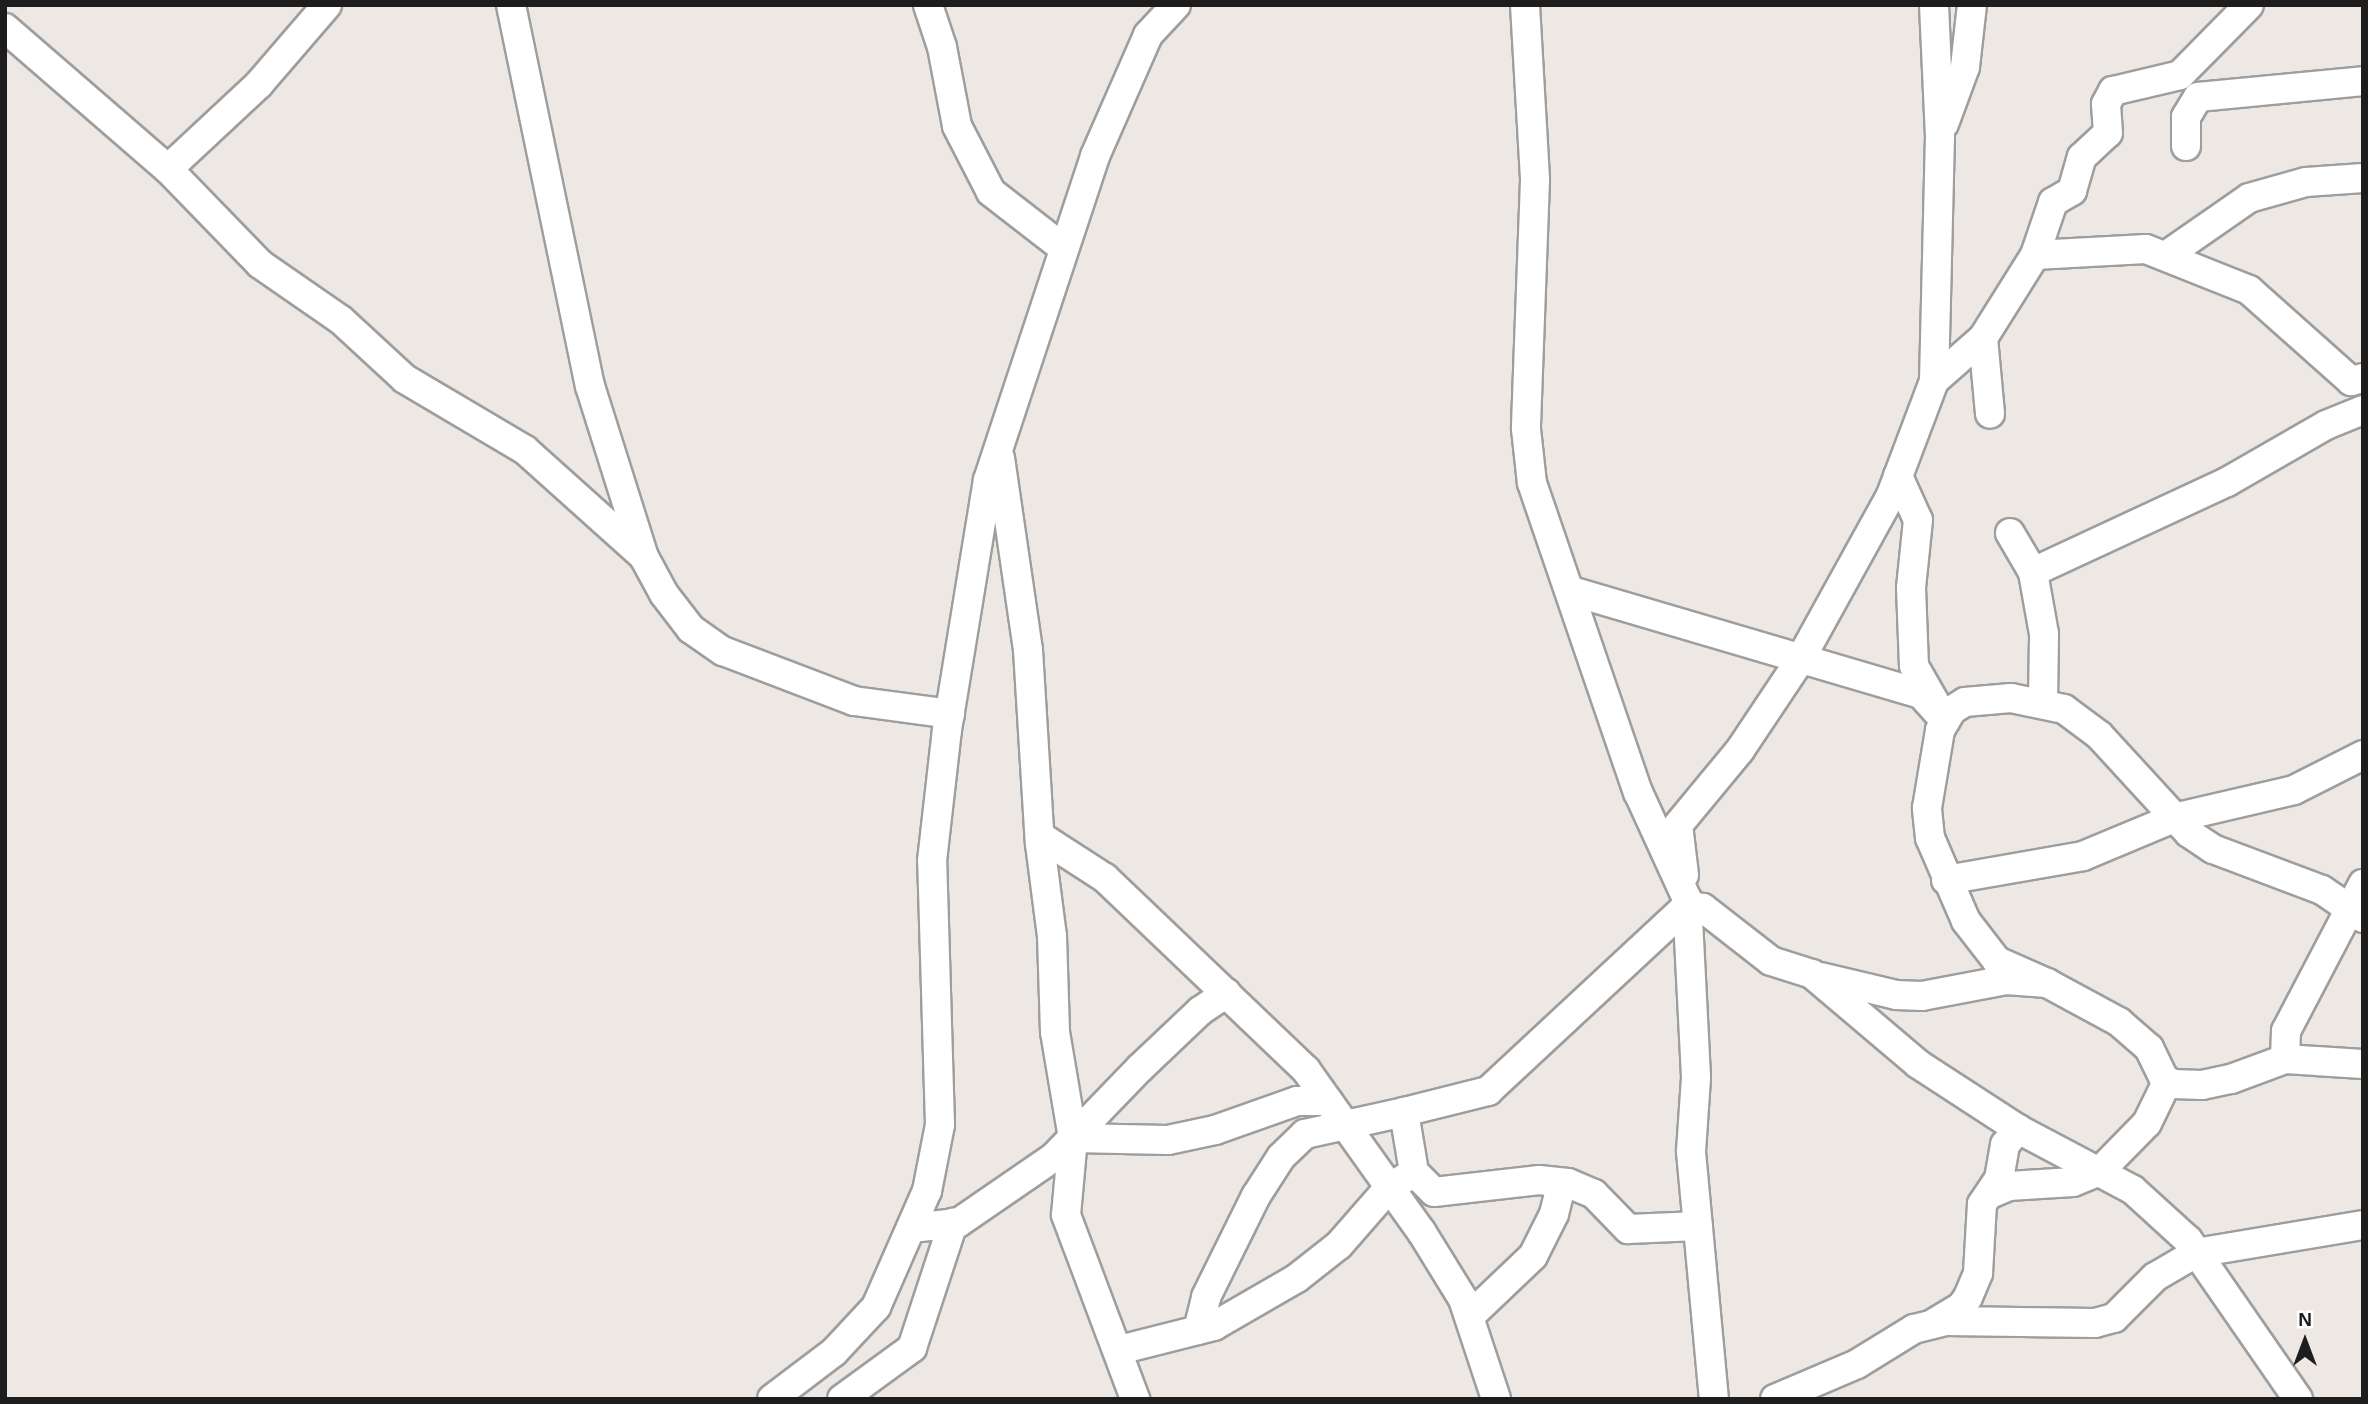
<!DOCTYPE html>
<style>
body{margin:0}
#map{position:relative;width:2368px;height:1404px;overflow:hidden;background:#ede8e3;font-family:Arial,sans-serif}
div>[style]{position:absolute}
.roads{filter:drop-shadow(2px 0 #9e9e9e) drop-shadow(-2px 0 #9e9e9e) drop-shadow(0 2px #9e9e9e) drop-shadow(0 -2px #9e9e9e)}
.minor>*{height:28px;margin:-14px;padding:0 14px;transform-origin:14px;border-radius:14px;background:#fff}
span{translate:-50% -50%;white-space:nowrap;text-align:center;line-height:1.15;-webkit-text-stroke:5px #fff;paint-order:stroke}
.frame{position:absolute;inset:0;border:7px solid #1d1d1d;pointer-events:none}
.north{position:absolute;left:2270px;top:1306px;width:70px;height:70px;-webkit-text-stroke:5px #fff;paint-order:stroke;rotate:0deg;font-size:19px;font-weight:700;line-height:28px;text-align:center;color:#1d1d1d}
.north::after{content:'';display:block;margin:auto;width:24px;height:32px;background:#1d1d1d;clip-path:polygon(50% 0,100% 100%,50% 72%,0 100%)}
</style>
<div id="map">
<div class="roads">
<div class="minor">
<i style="left:511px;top:5px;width:389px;rotate:78.3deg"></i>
<i style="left:590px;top:386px;width:179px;rotate:72.5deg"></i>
<i style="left:644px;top:557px;width:42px;rotate:61.6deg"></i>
<i style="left:664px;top:594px;width:44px;rotate:52.4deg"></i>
<i style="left:691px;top:629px;width:39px;rotate:35deg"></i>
<i style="left:723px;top:651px;width:140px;rotate:20.9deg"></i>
<i style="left:854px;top:701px;width:97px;rotate:7.7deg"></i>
<i style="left:928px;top:5px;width:44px;rotate:71.6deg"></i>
<i style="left:942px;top:47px;width:80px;rotate:79.2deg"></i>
<i style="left:957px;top:126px;width:74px;rotate:62.7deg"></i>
<i style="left:991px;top:192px;width:90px;rotate:37.8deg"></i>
<i style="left:1525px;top:5px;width:175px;rotate:86.7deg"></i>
<i style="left:1535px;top:180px;width:249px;rotate:92.1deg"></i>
<i style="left:1526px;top:429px;width:54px;rotate:83.7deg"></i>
<i style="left:1532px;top:483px;width:327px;rotate:71.1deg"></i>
<i style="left:1638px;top:792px;width:118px;rotate:65.4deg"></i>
<i style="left:1687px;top:899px;width:179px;rotate:87.1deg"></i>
<i style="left:1696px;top:1078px;width:74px;rotate:93.9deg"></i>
<i style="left:1691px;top:1152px;width:248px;rotate:84.7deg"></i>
<i style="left:5px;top:28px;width:216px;rotate:40.9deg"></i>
<i style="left:168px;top:169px;width:132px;rotate:45.9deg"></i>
<i style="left:260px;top:264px;width:98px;rotate:34.7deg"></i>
<i style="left:341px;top:320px;width:87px;rotate:42.7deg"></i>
<i style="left:405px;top:379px;width:139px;rotate:30.6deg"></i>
<i style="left:525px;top:450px;width:157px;rotate:41.9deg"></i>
<i style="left:1944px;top:124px;width:61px;rotate:-69.8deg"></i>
<i style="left:1965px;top:67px;width:62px;rotate:-83.6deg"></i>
<i style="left:2186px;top:146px;width:29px;rotate:-90deg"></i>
<i style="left:2186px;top:117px;width:23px;rotate:-59deg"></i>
<i style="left:2198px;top:97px;width:166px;rotate:-5.5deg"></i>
<i style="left:168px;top:169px;width:125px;rotate:-43deg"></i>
<i style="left:259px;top:84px;width:104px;rotate:-49.3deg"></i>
<i style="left:2035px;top:255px;width:56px;rotate:-71.2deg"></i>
<i style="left:2053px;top:202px;width:22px;rotate:-30deg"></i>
<i style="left:2072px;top:191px;width:35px;rotate:-74deg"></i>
<i style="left:2082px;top:157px;width:35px;rotate:-43deg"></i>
<i style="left:2108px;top:133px;width:29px;rotate:-94deg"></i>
<i style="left:2106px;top:104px;width:15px;rotate:-62deg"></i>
<i style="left:2113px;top:91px;width:69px;rotate:-13.4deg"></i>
<i style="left:2180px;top:75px;width:98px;rotate:-45.4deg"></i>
<i style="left:2167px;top:255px;width:100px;rotate:-34.8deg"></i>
<i style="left:2249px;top:198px;width:59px;rotate:-15.7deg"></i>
<i style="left:2306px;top:182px;width:57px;rotate:-4deg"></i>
<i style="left:1983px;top:338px;width:98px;rotate:-57.9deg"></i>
<i style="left:2035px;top:255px;width:111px;rotate:-3.1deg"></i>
<i style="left:2146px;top:249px;width:111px;rotate:21.7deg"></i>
<i style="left:2249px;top:290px;width:137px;rotate:41.7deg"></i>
<i style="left:2351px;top:381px;width:12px;rotate:-14deg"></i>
<i style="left:1934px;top:381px;width:65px;rotate:-41.3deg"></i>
<i style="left:1983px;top:338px;width:76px;rotate:84.7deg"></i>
<i style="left:1000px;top:458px;width:194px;rotate:81.7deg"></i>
<i style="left:1028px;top:650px;width:194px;rotate:86.5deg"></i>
<i style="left:1040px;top:844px;width:93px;rotate:82.6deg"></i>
<i style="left:1052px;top:936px;width:96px;rotate:88.2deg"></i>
<i style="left:1055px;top:1032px;width:108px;rotate:80.4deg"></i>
<i style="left:1073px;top:1138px;width:77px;rotate:95.2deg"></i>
<i style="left:1066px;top:1215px;width:197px;rotate:69.4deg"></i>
<i style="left:1898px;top:476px;width:48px;rotate:65.6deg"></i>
<i style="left:1918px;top:520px;width:68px;rotate:95.9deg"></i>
<i style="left:1911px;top:588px;width:78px;rotate:87.8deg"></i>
<i style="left:1914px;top:666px;width:46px;rotate:60.1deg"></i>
<i style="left:2010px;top:533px;width:45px;rotate:59.5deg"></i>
<i style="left:1571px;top:591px;width:365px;rotate:16.4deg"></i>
<i style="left:1921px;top:694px;width:36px;rotate:48deg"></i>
<i style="left:2043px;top:701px;width:67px;rotate:-89.1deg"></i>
<i style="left:2044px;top:634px;width:63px;rotate:-100.1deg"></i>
<i style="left:2033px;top:572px;width:214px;rotate:-24.9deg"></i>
<i style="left:2227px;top:482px;width:114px;rotate:-29.9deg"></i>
<i style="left:2326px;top:425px;width:40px;rotate:-22deg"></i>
<i style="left:1040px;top:836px;width:77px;rotate:32.9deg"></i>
<i style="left:1105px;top:878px;width:278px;rotate:43.7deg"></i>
<i style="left:1306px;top:1070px;width:198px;rotate:54.5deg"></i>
<i style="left:1421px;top:1231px;width:80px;rotate:58.3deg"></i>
<i style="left:1463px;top:1299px;width:105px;rotate:71.7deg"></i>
<i style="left:1684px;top:875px;width:50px;rotate:-96.8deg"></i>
<i style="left:1678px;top:825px;width:97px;rotate:-50.4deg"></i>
<i style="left:1740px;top:750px;width:108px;rotate:-56.3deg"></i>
<i style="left:1800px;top:660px;width:188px;rotate:-61.1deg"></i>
<i style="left:1891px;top:495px;width:122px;rotate:-69.3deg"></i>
<i style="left:1934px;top:381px;width:244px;rotate:-88.6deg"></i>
<i style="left:1940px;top:137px;width:132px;rotate:-92.6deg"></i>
<i style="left:1946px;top:880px;width:139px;rotate:-9.9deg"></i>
<i style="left:2083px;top:856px;width:99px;rotate:-22.7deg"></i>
<i style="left:2174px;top:818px;width:123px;rotate:-13.1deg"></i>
<i style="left:2294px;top:790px;width:77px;rotate:-26.9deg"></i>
<i style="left:1821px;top:977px;width:77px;rotate:13.5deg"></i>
<i style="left:1896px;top:995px;width:26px;rotate:2deg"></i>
<i style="left:1922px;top:996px;width:86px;rotate:-10.8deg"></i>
<i style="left:2006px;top:980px;width:41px;rotate:4.2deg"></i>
<i style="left:2047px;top:983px;width:82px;rotate:28.4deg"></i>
<i style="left:2119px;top:1022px;width:40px;rotate:41deg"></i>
<i style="left:2149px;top:1048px;width:34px;rotate:64deg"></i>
<i style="left:2164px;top:1079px;width:10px;rotate:29deg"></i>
<i style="left:2173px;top:1084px;width:29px;rotate:2deg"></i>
<i style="left:2202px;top:1085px;width:30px;rotate:-12deg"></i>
<i style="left:2231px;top:1079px;width:58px;rotate:-20.3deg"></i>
<i style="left:2285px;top:1059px;width:78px;rotate:3.7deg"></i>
<i style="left:2047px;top:983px;width:55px;rotate:-156.3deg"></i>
<i style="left:1997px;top:961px;width:51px;rotate:-127.8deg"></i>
<i style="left:1966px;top:921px;width:90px;rotate:-113.4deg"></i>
<i style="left:1930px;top:838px;width:30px;rotate:-96deg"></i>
<i style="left:1927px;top:808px;width:79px;rotate:-80.5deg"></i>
<i style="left:1940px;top:730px;width:23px;rotate:-59deg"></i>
<i style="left:1952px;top:710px;width:15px;rotate:-32deg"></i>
<i style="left:1965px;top:702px;width:46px;rotate:-5deg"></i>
<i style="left:2011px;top:698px;width:54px;rotate:11.7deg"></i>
<i style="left:2064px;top:709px;width:44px;rotate:36.6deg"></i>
<i style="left:2099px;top:735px;width:133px;rotate:47.4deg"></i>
<i style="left:2189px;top:833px;width:29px;rotate:34deg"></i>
<i style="left:2213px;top:849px;width:116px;rotate:20.6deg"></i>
<i style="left:2322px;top:890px;width:50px;rotate:34.3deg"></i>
<i style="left:2285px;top:1059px;width:28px;rotate:-88deg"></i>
<i style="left:2286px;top:1031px;width:166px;rotate:-62.4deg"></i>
<i style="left:1073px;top:1138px;width:95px;rotate:1.2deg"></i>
<i style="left:1168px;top:1140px;width:48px;rotate:-12deg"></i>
<i style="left:1215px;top:1130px;width:87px;rotate:-19.5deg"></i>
<i style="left:1297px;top:1101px;width:31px"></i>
<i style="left:1414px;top:1172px;width:28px;rotate:45deg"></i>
<i style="left:1434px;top:1192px;width:106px;rotate:-6.5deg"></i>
<i style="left:1539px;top:1180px;width:29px;rotate:6deg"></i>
<i style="left:1568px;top:1183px;width:28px;rotate:23deg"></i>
<i style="left:1594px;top:1194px;width:49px;rotate:45.8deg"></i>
<i style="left:1628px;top:1229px;width:70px;rotate:-2.5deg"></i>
<i style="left:1990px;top:1194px;width:21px;rotate:-23deg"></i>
<i style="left:2009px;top:1186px;width:64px;rotate:-3.6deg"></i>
<i style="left:2073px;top:1182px;width:29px;rotate:-22deg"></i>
<i style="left:2100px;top:1171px;width:67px;rotate:-45.6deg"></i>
<i style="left:2147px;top:1123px;width:46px;rotate:-64deg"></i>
<i style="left:911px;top:1228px;width:47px;rotate:-6.1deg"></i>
<i style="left:958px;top:1223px;width:116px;rotate:-34.5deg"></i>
<i style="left:1054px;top:1157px;width:124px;rotate:-46deg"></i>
<i style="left:1140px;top:1068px;width:83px;rotate:-43.5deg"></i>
<i style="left:1200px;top:1011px;width:32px;rotate:-34deg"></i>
<i style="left:1470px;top:1316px;width:87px;rotate:-43.6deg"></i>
<i style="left:1533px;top:1256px;width:47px;rotate:-63.4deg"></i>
<i style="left:1554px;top:1214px;width:32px;rotate:-76deg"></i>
<i style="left:1934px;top:1323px;width:31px;rotate:-31deg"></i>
<i style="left:1961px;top:1307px;width:12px;rotate:-55deg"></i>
<i style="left:1968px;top:1297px;width:26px;rotate:-67deg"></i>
<i style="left:1978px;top:1273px;width:69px;rotate:-86.7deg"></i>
<i style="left:1982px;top:1204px;width:30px;rotate:-56deg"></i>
<i style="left:1999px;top:1179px;width:35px;rotate:-80deg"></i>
<i style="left:2005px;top:1145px;width:21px;rotate:-51deg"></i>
<i style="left:1198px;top:1330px;width:34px;rotate:-76deg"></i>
<i style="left:1206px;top:1297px;width:113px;rotate:-63.7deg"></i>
<i style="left:1256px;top:1196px;width:46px;rotate:-57.3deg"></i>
<i style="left:1281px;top:1157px;width:33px;rotate:-44deg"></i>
<i style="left:1305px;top:1134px;width:101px;rotate:-12.5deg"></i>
<i style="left:1119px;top:1350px;width:98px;rotate:-14.2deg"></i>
<i style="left:1214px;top:1326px;width:96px;rotate:-30deg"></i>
<i style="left:1297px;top:1278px;width:53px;rotate:-38.2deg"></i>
<i style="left:1339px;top:1245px;width:73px;rotate:-48.9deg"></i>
<i style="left:1387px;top:1190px;width:32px;rotate:-34deg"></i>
<i style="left:1414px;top:1172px;width:61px;rotate:-99.5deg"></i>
<i style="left:1404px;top:1112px;width:87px;rotate:-14deg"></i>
<i style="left:1488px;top:1091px;width:272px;rotate:-42.9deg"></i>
<i style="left:1687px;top:906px;width:16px;rotate:7deg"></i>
<i style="left:1703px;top:908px;width:86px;rotate:37.9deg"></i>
<i style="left:1771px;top:961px;width:43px;rotate:17.6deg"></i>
<i style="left:1812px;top:974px;width:139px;rotate:40.3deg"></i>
<i style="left:1918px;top:1064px;width:119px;rotate:33deg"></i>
<i style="left:2018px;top:1129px;width:130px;rotate:27.9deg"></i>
<i style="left:2133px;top:1190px;width:74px;rotate:42.3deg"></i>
<i style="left:2188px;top:1240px;width:193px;rotate:55.3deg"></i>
<i style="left:772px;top:1399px;width:78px;rotate:-37.2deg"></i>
<i style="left:834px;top:1352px;width:62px;rotate:-47deg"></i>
<i style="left:876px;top:1307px;width:127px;rotate:-66.3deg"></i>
<i style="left:927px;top:1191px;width:67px;rotate:-78.9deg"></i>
<i style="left:940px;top:1125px;width:264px;rotate:-91.7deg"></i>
<i style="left:932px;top:861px;width:132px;rotate:-83.5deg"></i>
<i style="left:947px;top:730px;width:253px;rotate:-80.7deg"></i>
<i style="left:988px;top:480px;width:341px;rotate:-71.7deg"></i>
<i style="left:1095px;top:156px;width:132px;rotate:-66.3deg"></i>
<i style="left:1148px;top:35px;width:41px;rotate:-47deg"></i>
<i style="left:842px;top:1399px;width:87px;rotate:-36.1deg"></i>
<i style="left:912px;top:1348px;width:132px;rotate:-71.8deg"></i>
<i style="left:1775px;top:1399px;width:89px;rotate:-23.1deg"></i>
<i style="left:1857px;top:1364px;width:67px;rotate:-31.6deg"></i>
<i style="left:1914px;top:1329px;width:33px;rotate:-14deg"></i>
<i style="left:1946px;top:1321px;width:149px;rotate:0.8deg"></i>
<i style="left:2095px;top:1323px;width:20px;rotate:-15deg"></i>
<i style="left:2114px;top:1318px;width:58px;rotate:-45deg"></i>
<i style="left:2155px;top:1277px;width:48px;rotate:-30.3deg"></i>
<i style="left:2196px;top:1253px;width:169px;rotate:-9.5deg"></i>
</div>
</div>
<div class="frame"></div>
<div class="north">N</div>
</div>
